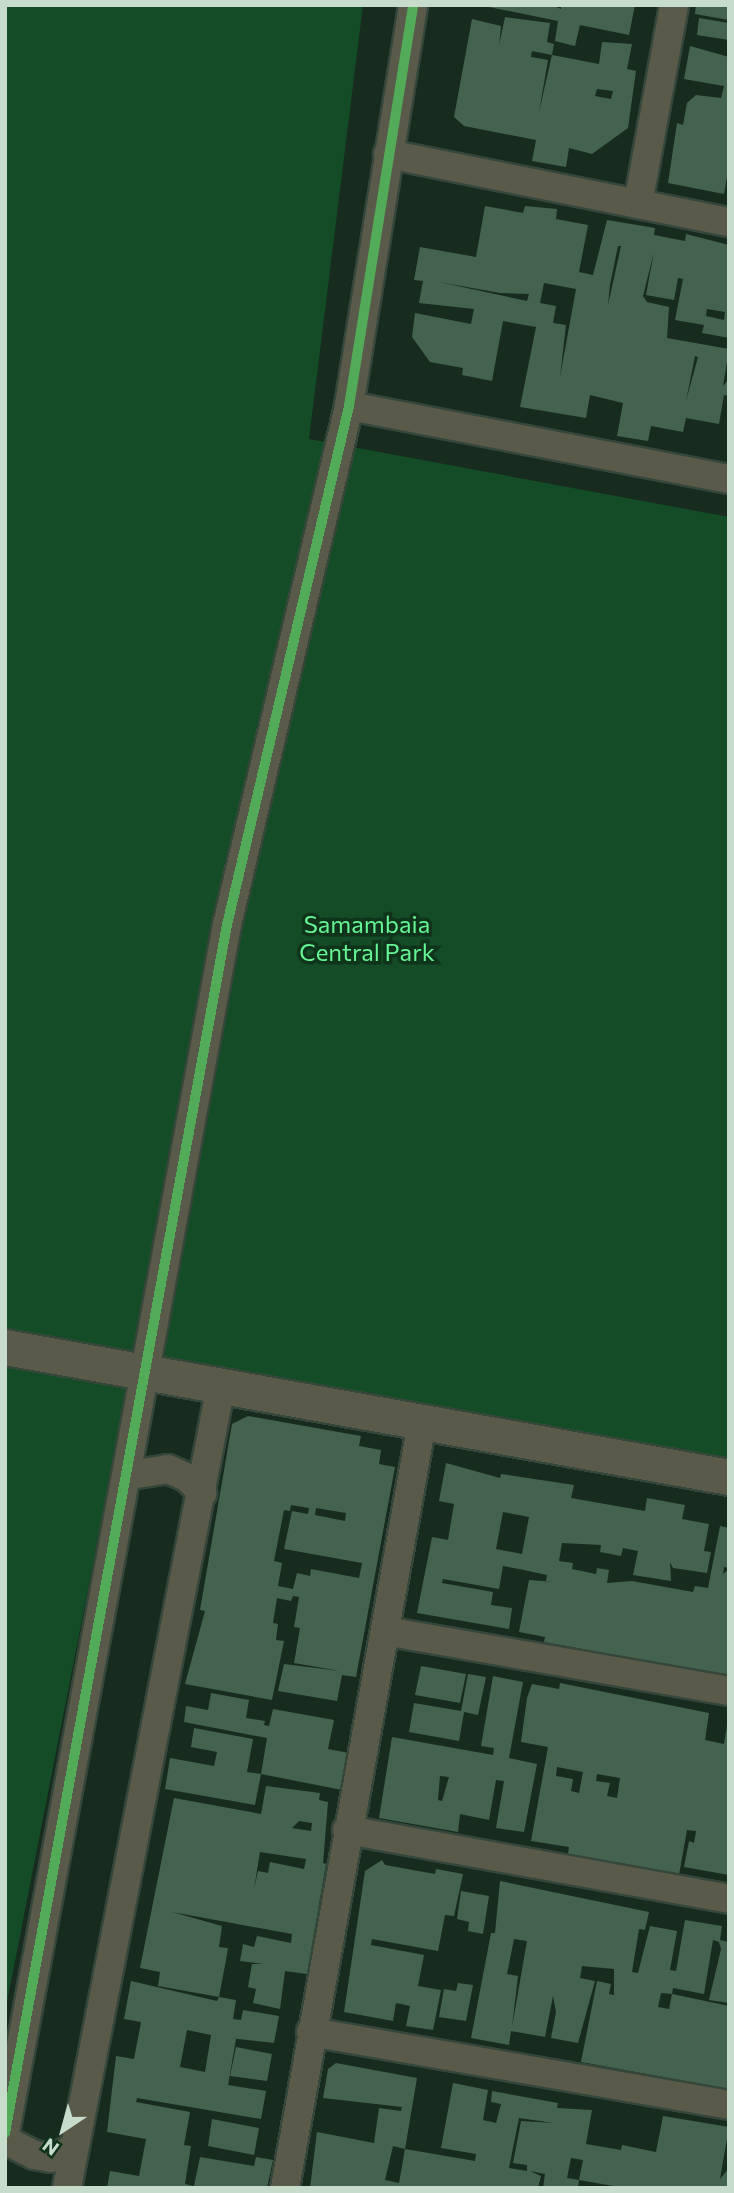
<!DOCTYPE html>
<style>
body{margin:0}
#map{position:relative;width:734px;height:2193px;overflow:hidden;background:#172c1e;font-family:Commissioner,sans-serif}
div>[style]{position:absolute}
.green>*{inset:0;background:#144c28}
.building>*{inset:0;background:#44634e}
.roads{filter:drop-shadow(2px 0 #35463b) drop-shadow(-2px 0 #35463b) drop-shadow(0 2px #35463b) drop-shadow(0 -2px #35463b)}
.minor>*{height:28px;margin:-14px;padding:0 14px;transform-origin:14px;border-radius:14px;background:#5a5a4a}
.tertiary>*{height:35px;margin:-17.5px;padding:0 17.5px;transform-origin:17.5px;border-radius:17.5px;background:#5a5a4a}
.cycleway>*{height:10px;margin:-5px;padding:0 5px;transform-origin:5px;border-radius:5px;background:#51ab58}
span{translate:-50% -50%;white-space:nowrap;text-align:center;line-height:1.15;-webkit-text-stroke:7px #0f341b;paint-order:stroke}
.park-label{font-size:24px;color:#66f594}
.frame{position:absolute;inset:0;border:7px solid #c7dccb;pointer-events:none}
.north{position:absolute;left:28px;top:2095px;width:70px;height:70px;-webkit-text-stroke:5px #0f341b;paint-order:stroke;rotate:216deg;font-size:19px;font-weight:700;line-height:28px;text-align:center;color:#c7dccb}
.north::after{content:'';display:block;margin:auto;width:24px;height:32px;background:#c7dccb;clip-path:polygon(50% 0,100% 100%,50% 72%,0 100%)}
</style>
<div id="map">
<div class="green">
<i style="clip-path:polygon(5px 5px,363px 5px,309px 439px,729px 517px,729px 1467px,133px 1360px,5px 2012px)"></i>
</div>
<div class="building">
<i style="clip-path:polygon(479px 5px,552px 5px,561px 9px,561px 5px,635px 5px,629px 35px,580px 25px,575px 46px,555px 41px,558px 21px)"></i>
<i style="clip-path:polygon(696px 5px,729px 5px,729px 20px,695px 14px)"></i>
<i style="clip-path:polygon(evenodd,505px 17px,550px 23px,547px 42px,554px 44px,552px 55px,532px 51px,531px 57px,548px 60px,539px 112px,552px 55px,599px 64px,602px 42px,632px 44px,627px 69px,636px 71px,628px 128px,592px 154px,569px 148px,566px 167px,532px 161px,536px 140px,464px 126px,454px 117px,472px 19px,501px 26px,499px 45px,505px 17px,597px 89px,613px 91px,611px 99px,595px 96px,597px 89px)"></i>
<i style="clip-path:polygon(699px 18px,729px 23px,729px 40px,697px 35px)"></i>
<i style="clip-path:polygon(690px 46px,729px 57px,729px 165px,724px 194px,668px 183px,677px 123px,683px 125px,687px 103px,696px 95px,721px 98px,724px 86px,684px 79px)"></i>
<i style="clip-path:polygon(evenodd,485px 206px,523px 213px,525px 206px,557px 209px,556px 219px,588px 225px,579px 272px,593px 275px,607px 220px,655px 228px,654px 235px,685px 241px,686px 234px,729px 245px,729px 338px,702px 333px,704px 325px,675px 320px,683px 279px,678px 278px,674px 300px,646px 295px,654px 252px,643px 296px,647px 302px,669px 307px,667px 338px,729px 349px,723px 386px,729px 379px,729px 396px,724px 395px,719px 424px,686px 418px,683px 432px,651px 426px,648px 441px,617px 436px,623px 403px,590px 395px,586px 418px,520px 407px,536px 327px,503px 321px,492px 381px,462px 375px,463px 368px,430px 362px,412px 337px,415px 313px,471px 324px,474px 309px,419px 303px,423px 281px,414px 280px,420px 247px,476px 257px,485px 206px,618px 246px,621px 246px,608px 305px,610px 285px,618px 246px,485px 206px,439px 282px,500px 293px,529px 294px,527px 301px,439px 282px,485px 206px,544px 283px,576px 289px,560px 377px,566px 325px,553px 323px,556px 306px,540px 303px,544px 283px,485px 206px,707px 309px,725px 312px,724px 320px,706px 316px,707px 309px,485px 206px,695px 356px,698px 357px,686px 401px,695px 356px)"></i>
<i style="clip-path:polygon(evenodd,248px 1416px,361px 1436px,359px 1446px,381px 1450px,379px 1464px,395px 1467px,356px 1677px,342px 1675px,337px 1701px,278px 1691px,284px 1664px,340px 1671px,294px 1663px,300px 1628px,294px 1627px,299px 1597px,293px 1596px,291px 1601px,277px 1598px,273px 1623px,278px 1624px,276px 1640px,284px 1641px,272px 1700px,185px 1684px,205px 1611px,200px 1610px,232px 1424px,248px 1416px,291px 1505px,309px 1508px,308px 1514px,292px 1511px,284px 1549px,362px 1563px,359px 1578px,311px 1569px,310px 1576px,297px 1573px,293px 1589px,278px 1586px,282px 1563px,274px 1561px,284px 1510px,290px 1511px,291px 1505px,248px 1416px,316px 1508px,346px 1513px,345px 1521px,315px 1515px,316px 1508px)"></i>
<i style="clip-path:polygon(evenodd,446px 1463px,500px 1478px,501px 1474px,574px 1485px,571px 1498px,645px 1511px,647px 1498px,685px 1505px,682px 1519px,709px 1524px,704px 1551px,711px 1552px,707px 1573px,673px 1568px,670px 1562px,671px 1581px,633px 1575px,638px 1551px,623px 1548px,621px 1556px,600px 1552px,601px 1545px,562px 1543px,559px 1561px,573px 1563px,572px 1569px,596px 1574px,597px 1568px,609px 1570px,607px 1583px,632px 1581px,693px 1592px,695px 1586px,708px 1588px,720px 1526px,729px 1528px,729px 1568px,724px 1567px,723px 1574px,729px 1569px,729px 1676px,544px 1642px,545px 1637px,519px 1632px,529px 1580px,555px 1582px,546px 1581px,547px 1575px,519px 1569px,503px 1566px,499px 1589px,443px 1579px,442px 1583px,493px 1592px,491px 1605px,512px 1608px,509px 1629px,417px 1613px,432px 1537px,448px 1540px,454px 1504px,439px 1501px,446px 1463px,503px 1512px,529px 1517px,522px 1554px,496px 1549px,503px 1512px)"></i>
<i style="clip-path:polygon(421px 1666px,466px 1674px,460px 1703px,415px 1695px)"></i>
<i style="clip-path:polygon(468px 1674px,486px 1677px,478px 1715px,464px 1712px,459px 1741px,409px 1732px,414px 1703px,461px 1711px)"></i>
<i style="clip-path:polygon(evenodd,493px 1676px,523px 1682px,509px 1758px,537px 1764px,524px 1832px,496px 1828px,504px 1781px,496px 1780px,489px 1820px,460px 1814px,458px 1832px,379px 1818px,392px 1737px,493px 1755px,494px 1748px,481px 1746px,493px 1676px,440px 1776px,449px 1777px,442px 1801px,438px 1800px,440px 1776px)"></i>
<i style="clip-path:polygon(evenodd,560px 1683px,709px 1713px,705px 1740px,724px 1744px,729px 1713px,729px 1875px,684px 1867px,689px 1841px,694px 1843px,696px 1831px,687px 1830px,679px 1875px,568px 1854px,569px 1847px,531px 1841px,548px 1747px,521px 1742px,527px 1698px,532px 1684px,559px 1689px,560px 1683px,557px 1767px,583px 1772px,579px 1793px,571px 1791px,573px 1779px,556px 1776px,557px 1767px,560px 1683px,597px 1774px,620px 1778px,617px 1798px,607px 1796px,610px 1783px,596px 1781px,597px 1774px)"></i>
<i style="clip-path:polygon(211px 1693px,249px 1700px,246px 1718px,265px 1721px,264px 1725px,269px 1726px,273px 1709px,334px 1720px,328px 1749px,349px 1753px,342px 1790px,261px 1774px,267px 1738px,184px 1722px,186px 1706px,208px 1710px)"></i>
<i style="clip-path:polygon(194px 1728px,253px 1739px,247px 1772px,261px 1774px,255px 1805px,165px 1789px,170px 1758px,214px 1766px,217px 1752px,191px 1747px)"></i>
<i style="clip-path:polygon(evenodd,266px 1786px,320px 1793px,319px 1800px,328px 1802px,323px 1863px,326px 1864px,307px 1974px,285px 1971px,280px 2009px,253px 2003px,256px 1989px,248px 1987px,252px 1964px,263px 1964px,240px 1961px,243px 1944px,254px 1947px,257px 1936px,291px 1943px,292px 1934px,172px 1912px,222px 1926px,219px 1947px,228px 1948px,226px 1960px,219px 1997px,158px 1986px,160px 1972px,140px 1968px,174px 1798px,261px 1814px,266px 1786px,299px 1821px,312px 1823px,311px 1831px,292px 1828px,299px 1821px,266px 1786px,260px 1852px,306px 1859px,304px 1869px,270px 1862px,268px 1873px,258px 1871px,254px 1889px,260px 1852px)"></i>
<i style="clip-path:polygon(382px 1860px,385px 1865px,435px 1874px,436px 1869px,463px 1874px,454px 1916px,445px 1915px,438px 1951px,372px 1939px,371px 1945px,424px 1955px,418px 1986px,441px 1990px,433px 2030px,406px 2026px,410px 2006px,396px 2003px,393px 2021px,344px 2012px,365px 1871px)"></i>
<i style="clip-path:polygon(evenodd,500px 1881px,649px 1912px,645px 1930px,639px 1929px,632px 1972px,638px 1973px,650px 1926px,677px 1931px,670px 1970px,676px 1971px,685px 1920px,722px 1926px,720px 1940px,729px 1942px,729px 2003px,709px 2000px,721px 1949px,719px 1942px,713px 1940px,704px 1994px,673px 1988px,672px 1994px,661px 1993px,658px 2007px,669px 2009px,672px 1994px,729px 2006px,729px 2089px,581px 2062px,597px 1981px,611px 1984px,609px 1994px,614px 1995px,614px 1969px,582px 1966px,580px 1978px,595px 1981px,578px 2043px,551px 2038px,556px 2012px,553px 1996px,545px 2037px,511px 2031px,509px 2045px,471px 2038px,491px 1933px,495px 1933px,500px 1881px,514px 1939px,527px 1941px,512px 2027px,518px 1976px,507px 1974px,514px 1939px)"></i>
<i style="clip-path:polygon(461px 1891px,489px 1896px,483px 1934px,468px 1931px,469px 1922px,457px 1919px)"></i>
<i style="clip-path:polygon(evenodd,131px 1981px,217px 2001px,219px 1997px,236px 2000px,233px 2019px,241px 2020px,243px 2010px,279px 2016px,274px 2043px,229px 2038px,236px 2039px,228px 2085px,266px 2091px,261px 2119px,137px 2098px,136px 2102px,190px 2112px,184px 2145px,191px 2146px,185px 2184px,194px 2186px,200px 2157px,254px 2166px,256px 2157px,273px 2160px,267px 2188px,107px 2188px,110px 2171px,139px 2176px,146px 2139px,107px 2132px,116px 2056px,134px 2059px,141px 2022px,124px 2019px,131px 1981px,187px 2030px,211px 2035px,205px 2072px,180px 2067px,187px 2030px)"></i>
<i style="clip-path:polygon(458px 1983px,473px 1985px,466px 2021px,439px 2017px,444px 1989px,456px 1991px)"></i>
<i style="clip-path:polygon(236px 2047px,272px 2054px,267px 2081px,230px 2076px)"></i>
<i style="clip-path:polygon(evenodd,336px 2063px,417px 2078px,405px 2149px,393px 2146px,385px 2180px,399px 2183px,405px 2149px,475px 2161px,476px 2154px,441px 2148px,453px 2083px,488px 2090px,483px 2120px,496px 2123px,501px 2104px,491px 2102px,492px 2091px,558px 2103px,557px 2108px,592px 2110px,586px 2144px,621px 2150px,622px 2145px,656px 2152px,663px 2116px,729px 2127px,720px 2179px,729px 2168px,729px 2188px,625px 2188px,579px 2180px,583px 2160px,571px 2158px,567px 2178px,579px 2180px,578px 2188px,543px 2188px,545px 2174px,530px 2171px,541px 2176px,538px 2188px,310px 2188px,317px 2132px,374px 2143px,379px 2108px,401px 2111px,402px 2107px,323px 2098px,328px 2069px,336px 2063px,519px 2118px,554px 2123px,521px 2121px,513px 2163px,527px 2165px,527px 2171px,509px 2168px,519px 2118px)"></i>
<i style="clip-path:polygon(212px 2119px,259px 2128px,254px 2155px,208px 2146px)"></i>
</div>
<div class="roads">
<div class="minor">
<i style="left:388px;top:154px;width:348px;rotate:11.3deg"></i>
<i style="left:638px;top:204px;width:202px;rotate:-79.7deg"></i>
<i style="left:349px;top:406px;width:387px;rotate:10.9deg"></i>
<i style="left:130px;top:1475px;width:38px;rotate:-9deg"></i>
<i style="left:168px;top:1469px;width:22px;rotate:24deg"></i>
<i style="left:188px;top:1478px;width:21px;rotate:47deg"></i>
<i style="left:385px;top:1631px;width:349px;rotate:9.9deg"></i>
<i style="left:347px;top:1830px;width:388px;rotate:10.2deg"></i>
<i style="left:311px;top:2032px;width:424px;rotate:9.9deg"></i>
<i style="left:5px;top:2133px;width:1228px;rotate:-79.59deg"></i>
<i style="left:227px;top:925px;width:533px;rotate:-76.77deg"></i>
<i style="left:349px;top:406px;width:406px;rotate:-80.9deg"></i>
<i style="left:5px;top:2140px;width:33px;rotate:27deg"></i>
<i style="left:34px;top:2155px;width:17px;rotate:10deg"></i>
<i style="left:51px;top:2158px;width:22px;rotate:-22deg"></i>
<i style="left:67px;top:2188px;width:818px;rotate:-79.14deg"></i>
<i style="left:285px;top:2188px;width:777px;rotate:-79.85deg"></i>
</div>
<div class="tertiary">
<i style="left:5px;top:1347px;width:736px;rotate:10.18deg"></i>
</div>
</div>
<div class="cycleway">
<i style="left:5px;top:2133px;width:1228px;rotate:-79.59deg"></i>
<i style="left:227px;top:925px;width:533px;rotate:-76.77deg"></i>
<i style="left:349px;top:406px;width:406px;rotate:-80.9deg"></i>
</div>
<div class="park-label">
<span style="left:367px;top:938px">Samambaia<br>Central Park</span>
</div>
<div class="frame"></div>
<div class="north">N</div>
</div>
